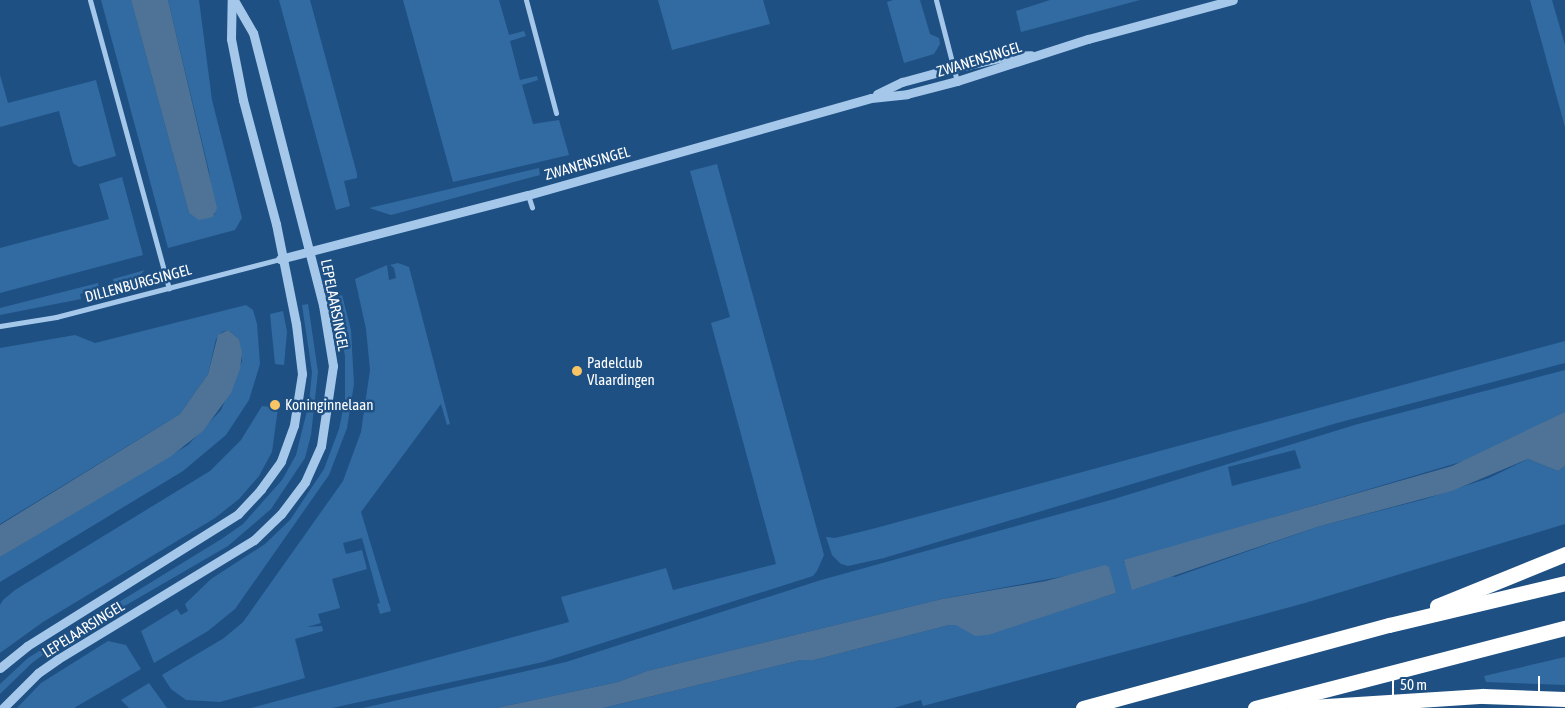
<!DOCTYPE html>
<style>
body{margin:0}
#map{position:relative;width:1565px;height:708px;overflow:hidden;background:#1e5084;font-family:"Asap Condensed",sans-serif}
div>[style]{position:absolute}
.green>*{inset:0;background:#316ba1}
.water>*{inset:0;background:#4e7397}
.minor>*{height:5px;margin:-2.5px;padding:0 2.5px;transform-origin:2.5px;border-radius:2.5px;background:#a5c8ea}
.tertiary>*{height:9px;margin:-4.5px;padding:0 4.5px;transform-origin:4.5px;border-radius:4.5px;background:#a5c8ea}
.motorway>*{height:15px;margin:-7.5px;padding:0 7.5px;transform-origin:7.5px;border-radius:7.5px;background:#fff}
.dots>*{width:14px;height:14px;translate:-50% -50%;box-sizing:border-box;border:2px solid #1e5084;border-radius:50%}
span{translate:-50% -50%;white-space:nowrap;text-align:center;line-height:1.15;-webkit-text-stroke:5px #1e5084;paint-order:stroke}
.street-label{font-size:15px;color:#fff}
.poi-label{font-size:15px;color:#fff}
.left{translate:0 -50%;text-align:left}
.scale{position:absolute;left:1392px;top:676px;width:148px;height:22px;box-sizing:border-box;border:2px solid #fff;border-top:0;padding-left:6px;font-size:15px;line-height:18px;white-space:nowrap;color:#fff;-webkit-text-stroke:4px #1e5084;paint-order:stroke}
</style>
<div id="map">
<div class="green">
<i style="clip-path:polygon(101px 0,131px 0,189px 213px,215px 215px,209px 171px,168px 0,199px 0,212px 100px,242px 218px,235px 230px,168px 248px)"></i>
<i style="clip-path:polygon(279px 0,310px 0,357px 174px,357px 178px,344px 181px,350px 206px,336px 210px)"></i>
<i style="clip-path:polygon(403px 0,499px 0,509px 35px,524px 31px,526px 36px,510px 41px,520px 80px,537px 76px,538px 80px,522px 85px,533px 124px,559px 120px,569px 155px,453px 182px)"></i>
<i style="clip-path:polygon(658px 0,763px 0,770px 24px,672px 50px)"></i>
<i style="clip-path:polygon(893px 0,920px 0,930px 34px,939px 38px,940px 44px,934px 54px,904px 63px,887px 2px)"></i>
<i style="clip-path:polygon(1050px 0,1140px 0,1021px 32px,1016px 11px)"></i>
<i style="clip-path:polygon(1530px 0,1552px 0,1565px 45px,1565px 127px)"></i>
<i style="clip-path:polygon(0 75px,8px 103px,96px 80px,116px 156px,79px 167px,73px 163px,59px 111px,0 127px)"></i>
<i style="clip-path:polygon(717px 164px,824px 555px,817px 571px,813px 576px,543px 662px,332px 708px,251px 708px,569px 622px,561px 597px,666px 568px,673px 590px,776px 564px,711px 323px,730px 317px,690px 171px)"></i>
<i style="clip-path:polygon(539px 168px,540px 175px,391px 215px,369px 208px)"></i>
<i style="clip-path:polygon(122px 177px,143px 255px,0 293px,0 248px,109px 219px,99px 184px)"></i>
<i style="clip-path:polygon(398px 263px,409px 267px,450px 424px,447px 425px,441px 404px,361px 512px,391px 611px,380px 614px,377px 604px,380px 603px,362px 538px,343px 543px,346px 554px,362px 550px,367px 569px,332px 579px,340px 608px,318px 614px,321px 623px,307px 627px,322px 626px,323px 631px,295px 639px,305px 678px,220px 702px,186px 700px,171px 689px,162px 675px,224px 638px,243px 622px,343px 481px,361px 432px,370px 370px,366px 329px,355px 279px,387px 265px,389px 280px,396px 278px,394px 268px,390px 265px)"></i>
<i style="clip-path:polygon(145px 270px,137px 278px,114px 285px,113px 279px)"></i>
<i style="clip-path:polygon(98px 283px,99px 289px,80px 294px,81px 299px,0 315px,0 308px)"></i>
<i style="clip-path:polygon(342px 295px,351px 330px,354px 384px,347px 428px,329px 475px,235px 609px,208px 631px,154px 663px,141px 631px,177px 609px,181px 615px,188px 611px,185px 604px,211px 579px,265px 544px,290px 520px,324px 469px,339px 429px,345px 400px,345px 356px,334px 298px)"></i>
<i style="clip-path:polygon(308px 304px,318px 372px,311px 435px,305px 458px,271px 509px,228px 546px,54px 647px,32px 663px,0 694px,0 684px,28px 658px,223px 538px,243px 524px,282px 480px,296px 455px,309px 403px,312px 372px,302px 305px)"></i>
<i style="clip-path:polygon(246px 305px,253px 310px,257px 324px,260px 364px,249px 400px,226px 435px,183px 471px,0 582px,0 557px,188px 445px,221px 410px,242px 361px,239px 339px,228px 330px,222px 332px,216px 339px,208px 374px,180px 414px,0 524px,0 348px,75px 335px,95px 343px)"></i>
<i style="clip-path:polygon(283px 311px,287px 332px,284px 365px,275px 364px,270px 314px)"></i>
<i style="clip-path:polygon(1565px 341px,1565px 363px,1337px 423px,884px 558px,848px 566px,841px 564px,832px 555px,826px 537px,835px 538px,872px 529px)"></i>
<i style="clip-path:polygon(evenodd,1565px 370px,1565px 412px,1474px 458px,1123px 562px,1175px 577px,1317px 527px,1425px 499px,1489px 478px,1528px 459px,1558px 471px,1565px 466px,1565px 524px,1305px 603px,923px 706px,921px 700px,894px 708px,603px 708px,801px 660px,814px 660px,949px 625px,1022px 623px,1116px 593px,1070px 575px,942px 599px,647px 671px,618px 682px,496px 708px,363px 708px,566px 662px,821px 580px,1114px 499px,1358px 424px,1565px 370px,1295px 450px,1301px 468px,1232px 486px,1228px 467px,1295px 450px)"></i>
<i style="clip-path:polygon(262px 406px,278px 408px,272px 452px,259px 476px,239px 499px,215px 518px,43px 622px,0 653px,0 605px,3px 600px,15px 590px,210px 471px,241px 440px)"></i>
<i style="clip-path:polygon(108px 641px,126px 645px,141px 669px,74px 708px,17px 708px,41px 683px)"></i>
<i style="clip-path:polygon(1565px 657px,1565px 685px,1486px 682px,1484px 676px)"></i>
<i style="clip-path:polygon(149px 683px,167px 708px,129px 708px,121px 700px)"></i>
</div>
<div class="water">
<i style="clip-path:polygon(131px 0,168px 0,217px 208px,213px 217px,199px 220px,189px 213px)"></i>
<i style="clip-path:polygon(228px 330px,239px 339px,242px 353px,240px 369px,231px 393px,203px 431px,170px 457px,0 557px,0 525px,180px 414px,208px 374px,218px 335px)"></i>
<i style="clip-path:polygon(1565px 412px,1565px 466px,1558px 471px,1528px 459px,1452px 491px,1317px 527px,1132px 590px,1124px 560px,1452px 466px)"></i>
<i style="clip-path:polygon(1105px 565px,1109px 567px,1116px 593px,988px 635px,975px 636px,956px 625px,949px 625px,814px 660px,801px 660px,603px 708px,496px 708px,618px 682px,647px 671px,942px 599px,1046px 581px)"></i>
</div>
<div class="minor">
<i style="left:90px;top:0;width:299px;rotate:74.7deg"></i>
<i style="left:526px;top:0;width:117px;rotate:75.1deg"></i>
<i style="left:936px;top:0;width:84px;rotate:75.5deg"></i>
<i style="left:528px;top:195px;width:13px;rotate:72deg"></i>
<i style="left:0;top:326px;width:57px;rotate:-9.1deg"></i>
<i style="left:56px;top:317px;width:231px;rotate:-14.5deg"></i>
</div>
<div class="tertiary">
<i style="left:877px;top:94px;width:28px;rotate:-26deg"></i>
<i style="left:902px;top:82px;width:54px;rotate:-15.1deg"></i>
<i style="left:954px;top:68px;width:55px;rotate:-12.5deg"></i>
<i style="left:1008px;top:56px;width:23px;rotate:-2deg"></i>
<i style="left:280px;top:259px;width:256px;rotate:-14.5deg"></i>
<i style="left:528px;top:195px;width:356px;rotate:-15.8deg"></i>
<i style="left:871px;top:98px;width:36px;rotate:-6deg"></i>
<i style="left:907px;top:94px;width:52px;rotate:-14.6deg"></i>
<i style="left:957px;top:81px;width:138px;rotate:-17.8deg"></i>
<i style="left:1088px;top:39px;width:150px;rotate:-15.1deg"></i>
<i style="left:0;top:668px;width:35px;rotate:-39deg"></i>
<i style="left:27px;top:646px;width:249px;rotate:-32deg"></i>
<i style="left:238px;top:514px;width:34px;rotate:-47deg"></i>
<i style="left:261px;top:489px;width:34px;rotate:-54deg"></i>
<i style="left:281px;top:461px;width:38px;rotate:-70deg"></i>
<i style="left:294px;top:425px;width:52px;rotate:-81.1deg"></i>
<i style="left:302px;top:374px;width:50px;rotate:-96.8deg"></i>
<i style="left:296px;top:324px;width:102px;rotate:-101.3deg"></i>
<i style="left:276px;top:224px;width:128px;rotate:-104.9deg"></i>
<i style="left:243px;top:100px;width:62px;rotate:-101.1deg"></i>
<i style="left:231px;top:39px;width:39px;rotate:-89deg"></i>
<i style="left:3px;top:708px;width:49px;rotate:-45deg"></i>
<i style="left:38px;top:673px;width:24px;rotate:-35deg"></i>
<i style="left:58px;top:659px;width:229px;rotate:-31.3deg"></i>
<i style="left:254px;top:540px;width:37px;rotate:-44deg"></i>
<i style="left:281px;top:514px;width:40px;rotate:-53deg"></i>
<i style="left:305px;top:482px;width:39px;rotate:-66deg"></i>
<i style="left:321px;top:446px;width:81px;rotate:-81.5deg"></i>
<i style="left:333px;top:366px;width:62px;rotate:-99.3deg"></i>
<i style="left:323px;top:305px;width:281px;rotate:-104.4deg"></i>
<i style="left:253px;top:33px;width:38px;rotate:-120deg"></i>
</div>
<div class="motorway">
<i style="left:1437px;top:606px;width:138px;rotate:-22.1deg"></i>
<i style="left:1083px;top:708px;width:317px;rotate:-15.2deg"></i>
<i style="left:1389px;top:625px;width:181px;rotate:-13.4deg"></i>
<i style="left:1255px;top:708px;width:320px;rotate:-14.5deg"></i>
<i style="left:1295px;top:708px;width:188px;rotate:-3.7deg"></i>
<i style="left:1483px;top:696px;width:82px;rotate:2.1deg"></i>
</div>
<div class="dots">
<i style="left:577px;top:371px;background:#f9c564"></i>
<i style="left:275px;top:405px;background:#f9c564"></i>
</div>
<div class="street-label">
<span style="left:979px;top:59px;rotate:-17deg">ZWANENSINGEL</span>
<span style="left:587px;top:163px;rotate:-16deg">ZWANENSINGEL</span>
<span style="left:138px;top:283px;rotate:-15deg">DILLENBURGSINGEL</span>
<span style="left:335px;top:305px;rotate:79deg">LEPELAARSINGEL</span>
<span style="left:83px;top:629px;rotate:-32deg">LEPELAARSINGEL</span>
</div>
<div class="poi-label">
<span class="left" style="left:587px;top:371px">Padelclub<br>Vlaardingen</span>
<span class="left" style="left:285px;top:405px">Koninginnelaan</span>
</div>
<div class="scale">50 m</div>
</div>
